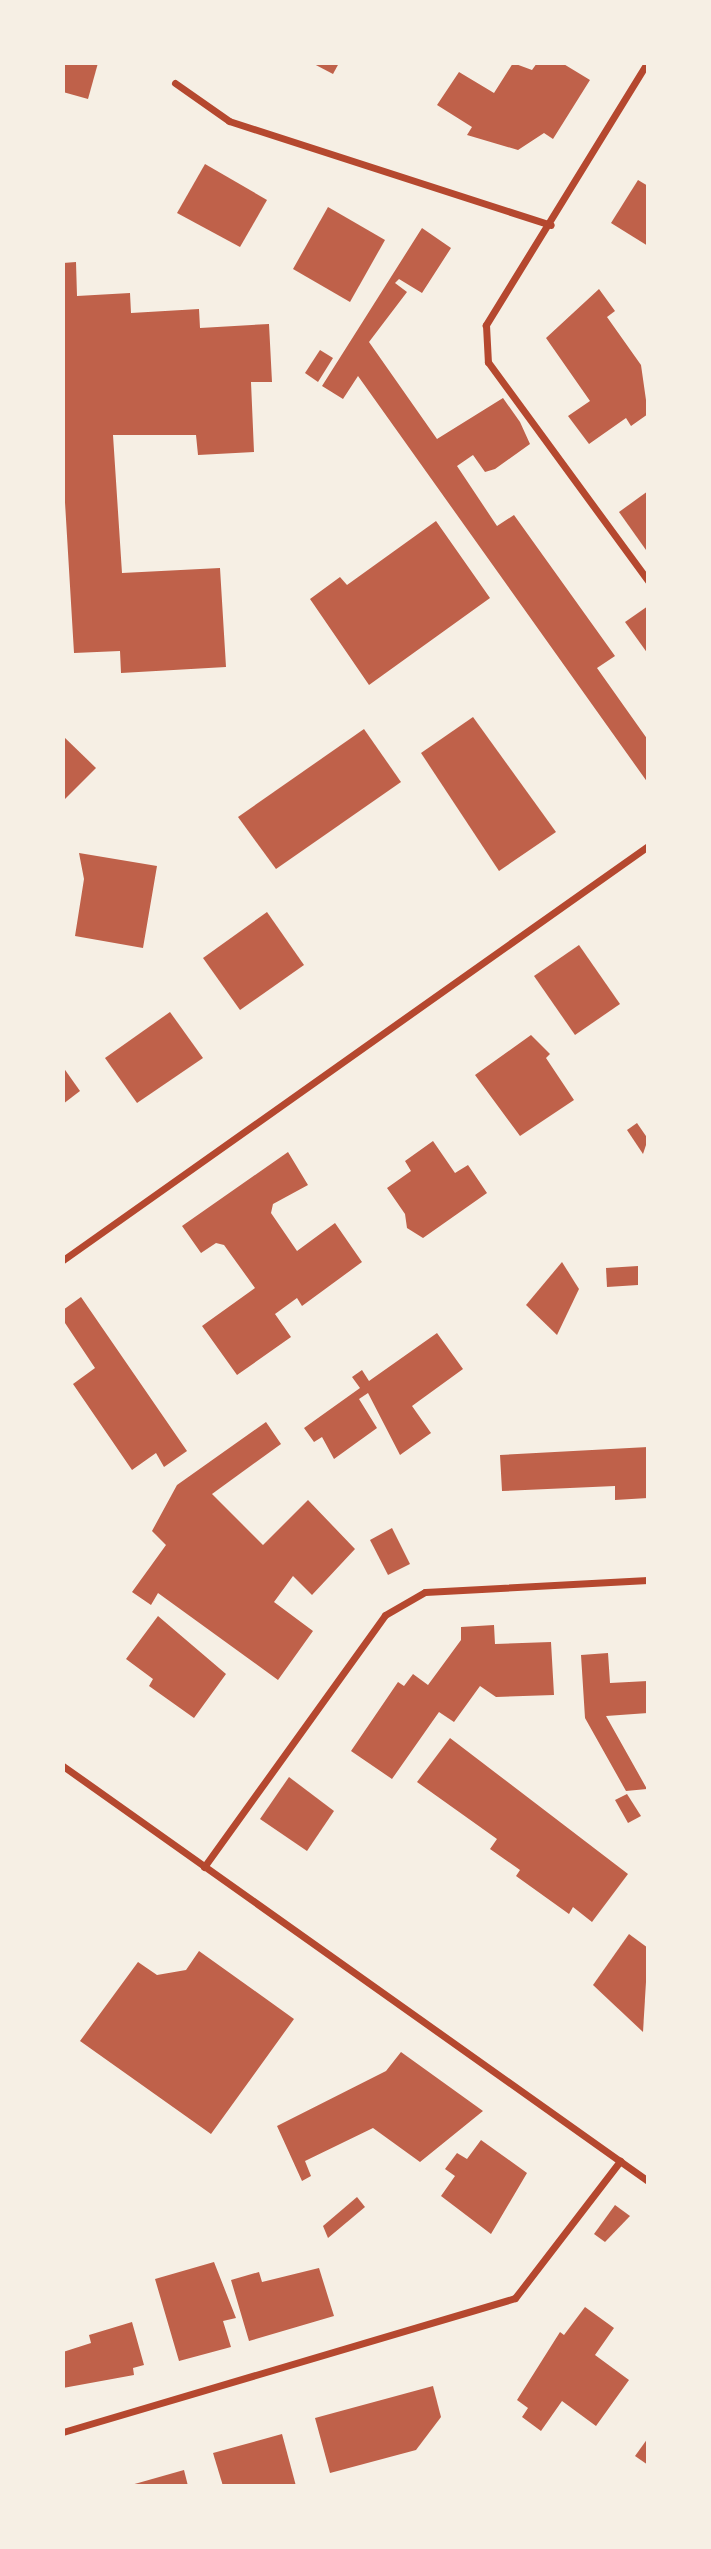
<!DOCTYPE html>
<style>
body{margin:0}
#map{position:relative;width:711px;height:2549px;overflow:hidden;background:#f6efe4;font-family:Quicksand,sans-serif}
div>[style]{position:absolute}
.building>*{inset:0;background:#bf614a}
.minor>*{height:7px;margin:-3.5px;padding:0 3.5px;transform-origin:3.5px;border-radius:3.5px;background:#b5482f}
span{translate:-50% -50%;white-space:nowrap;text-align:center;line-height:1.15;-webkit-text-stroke:5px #f6efe4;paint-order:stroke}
.frame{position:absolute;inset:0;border:65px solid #f6efe4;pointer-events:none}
</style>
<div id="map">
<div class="building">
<i style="clip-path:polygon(63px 63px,98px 63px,88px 99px,63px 92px)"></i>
<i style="clip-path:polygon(312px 63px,339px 63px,333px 74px)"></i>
<i style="clip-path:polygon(513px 63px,532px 70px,537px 63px,562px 63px,590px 80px,553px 139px,544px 133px,518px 150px,467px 135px,472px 127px,437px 105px,459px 72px,494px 93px)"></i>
<i style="clip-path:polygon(205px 164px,267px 200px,240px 247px,177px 213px)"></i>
<i style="clip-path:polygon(638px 180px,648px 186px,648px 246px,611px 223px)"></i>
<i style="clip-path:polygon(328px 207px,385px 240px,350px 302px,293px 269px)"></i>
<i style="clip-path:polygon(422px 228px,451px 248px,422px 293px,399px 279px,395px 283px,407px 292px,369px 342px,437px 439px,503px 398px,520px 422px,530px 444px,495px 469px,485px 472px,473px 455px,457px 466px,497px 526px,514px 515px,615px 656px,597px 668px,648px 740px,648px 783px,358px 376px,343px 399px,322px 386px)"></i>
<i style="clip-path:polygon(76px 262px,77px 296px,130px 293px,131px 313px,199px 309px,200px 328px,269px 324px,272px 382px,251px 382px,254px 452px,198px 455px,196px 435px,113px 435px,122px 573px,220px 568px,226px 667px,121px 673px,120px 651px,74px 653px,63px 469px,63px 263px)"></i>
<i style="clip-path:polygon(599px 289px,615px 311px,607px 317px,641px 365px,648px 414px,631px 426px,626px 418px,589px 444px,568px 416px,590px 401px,546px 338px)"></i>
<i style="clip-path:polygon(320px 350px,333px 358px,318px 382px,305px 373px)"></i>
<i style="clip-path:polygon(648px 491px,648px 548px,646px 550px,619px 512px)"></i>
<i style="clip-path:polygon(436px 521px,490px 598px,369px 685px,310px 599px,340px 577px,347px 585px)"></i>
<i style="clip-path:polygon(648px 606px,648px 654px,625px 622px)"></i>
<i style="clip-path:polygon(473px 717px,556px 832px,499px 871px,421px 753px)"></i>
<i style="clip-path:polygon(364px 729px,401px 782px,276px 869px,238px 817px)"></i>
<i style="clip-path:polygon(63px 736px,96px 768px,63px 801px)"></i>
<i style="clip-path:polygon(79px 853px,157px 866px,143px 948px,75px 936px,84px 879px)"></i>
<i style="clip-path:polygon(267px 912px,304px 965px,240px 1010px,203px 958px)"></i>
<i style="clip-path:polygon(579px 945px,620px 1004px,575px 1035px,534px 976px)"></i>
<i style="clip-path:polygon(170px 1012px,203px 1058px,137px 1103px,105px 1058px)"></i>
<i style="clip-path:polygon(531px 1035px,550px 1054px,546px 1058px,574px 1100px,520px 1136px,475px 1075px)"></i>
<i style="clip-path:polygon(63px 1067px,80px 1091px,63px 1104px)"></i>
<i style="clip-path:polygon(637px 1123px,648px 1139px,643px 1154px,627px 1130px)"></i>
<i style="clip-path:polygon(433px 1141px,455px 1173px,468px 1165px,487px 1193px,423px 1238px,407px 1228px,405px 1214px,387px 1188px,411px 1171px,405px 1161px)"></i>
<i style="clip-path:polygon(288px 1152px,308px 1185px,273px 1204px,271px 1213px,297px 1251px,335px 1223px,362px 1262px,302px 1306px,297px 1298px,275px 1314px,291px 1337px,237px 1375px,202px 1326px,255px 1288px,224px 1245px,216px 1243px,201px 1253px,182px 1226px)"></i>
<i style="clip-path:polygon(562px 1262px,579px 1289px,557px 1335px,526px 1305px)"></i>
<i style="clip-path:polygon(638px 1266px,638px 1285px,607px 1287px,606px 1268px)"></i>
<i style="clip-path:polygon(81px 1297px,187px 1451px,164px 1467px,156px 1453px,132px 1470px,73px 1384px,95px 1368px,63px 1320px,63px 1310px)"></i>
<i style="clip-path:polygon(437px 1333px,463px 1369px,412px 1406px,431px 1433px,400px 1455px,368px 1393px,359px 1399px,377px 1428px,334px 1459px,322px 1437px,314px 1442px,304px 1428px,360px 1388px,352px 1377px,362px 1370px,369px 1381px)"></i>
<i style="clip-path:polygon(266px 1422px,281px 1444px,212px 1494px,263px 1545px,308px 1500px,355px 1549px,312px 1595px,293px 1576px,274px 1602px,313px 1631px,278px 1680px,158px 1593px,151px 1605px,132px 1592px,166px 1545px,152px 1531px,177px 1485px)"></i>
<i style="clip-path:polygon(648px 1447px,648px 1498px,615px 1500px,615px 1486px,502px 1491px,500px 1455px)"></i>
<i style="clip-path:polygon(392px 1528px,410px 1564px,388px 1575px,370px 1540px)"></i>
<i style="clip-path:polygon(158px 1616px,226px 1674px,194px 1718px,149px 1686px,153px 1679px,126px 1659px)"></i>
<i style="clip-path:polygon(494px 1625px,495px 1644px,551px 1642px,554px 1695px,496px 1697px,480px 1686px,454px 1722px,439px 1712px,392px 1779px,351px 1751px,398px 1682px,404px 1686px,413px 1674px,428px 1685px,461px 1640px,461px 1627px)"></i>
<i style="clip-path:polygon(608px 1653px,610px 1683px,648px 1681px,648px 1713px,606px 1716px,647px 1789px,626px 1791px,585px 1718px,581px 1655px)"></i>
<i style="clip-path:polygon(450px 1738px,628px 1874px,592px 1922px,573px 1907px,569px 1914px,516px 1876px,520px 1870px,490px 1849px,497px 1839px,417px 1782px)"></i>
<i style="clip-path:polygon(289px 1777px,334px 1811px,307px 1851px,260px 1819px)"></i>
<i style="clip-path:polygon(627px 1794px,641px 1816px,628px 1823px,615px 1800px)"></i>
<i style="clip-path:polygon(629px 1934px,648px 1948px,643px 2032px,593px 1985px)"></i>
<i style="clip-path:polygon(199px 1951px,294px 2019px,211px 2134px,80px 2041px,138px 1962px,157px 1975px,186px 1970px)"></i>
<i style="clip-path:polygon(401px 2052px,483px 2111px,420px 2162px,373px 2128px,305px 2161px,311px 2176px,302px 2181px,277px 2126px,386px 2071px)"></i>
<i style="clip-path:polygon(481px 2140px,527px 2173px,491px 2234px,441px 2196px,455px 2176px,445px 2169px,457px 2153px,467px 2159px)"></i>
<i style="clip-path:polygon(357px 2197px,365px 2207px,328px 2238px,323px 2226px)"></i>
<i style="clip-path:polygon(615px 2205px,630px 2216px,605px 2242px,594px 2234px)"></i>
<i style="clip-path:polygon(214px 2262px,236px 2318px,223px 2321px,231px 2347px,179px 2361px,155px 2279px)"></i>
<i style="clip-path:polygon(319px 2268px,334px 2316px,249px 2341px,231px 2280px,259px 2272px,262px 2282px)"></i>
<i style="clip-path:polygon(585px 2307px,614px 2328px,595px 2355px,629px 2380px,596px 2426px,562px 2401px,541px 2431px,522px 2417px,528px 2408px,517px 2400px,560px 2332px,564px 2335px)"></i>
<i style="clip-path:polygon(132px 2322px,144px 2365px,133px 2368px,134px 2375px,63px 2388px,63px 2352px,91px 2343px,89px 2335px)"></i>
<i style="clip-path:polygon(433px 2386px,441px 2417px,416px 2450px,330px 2473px,315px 2418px)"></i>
<i style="clip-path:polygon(282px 2434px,296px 2486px,223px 2486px,213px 2453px)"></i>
<i style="clip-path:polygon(648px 2438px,648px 2465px,635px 2456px)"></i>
<i style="clip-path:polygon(184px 2470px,188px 2486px,131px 2486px,131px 2485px)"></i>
</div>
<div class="minor">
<i style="left:647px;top:63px;width:308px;rotate:121.6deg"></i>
<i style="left:486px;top:325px;width:37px;rotate:87deg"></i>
<i style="left:488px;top:362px;width:271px;rotate:53.8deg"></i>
<i style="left:175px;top:83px;width:66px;rotate:35.1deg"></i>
<i style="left:229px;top:121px;width:338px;rotate:17.9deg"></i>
<i style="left:63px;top:1260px;width:717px;rotate:-35.29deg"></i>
<i style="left:63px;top:1766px;width:717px;rotate:35.35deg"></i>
<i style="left:204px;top:1867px;width:310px;rotate:-54.3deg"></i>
<i style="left:385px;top:1615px;width:46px;rotate:-29.9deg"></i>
<i style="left:425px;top:1592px;width:223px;rotate:-3.1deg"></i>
<i style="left:63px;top:2432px;width:471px;rotate:-16.5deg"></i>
<i style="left:515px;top:2298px;width:173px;rotate:-52.5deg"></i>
</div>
<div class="frame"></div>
</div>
